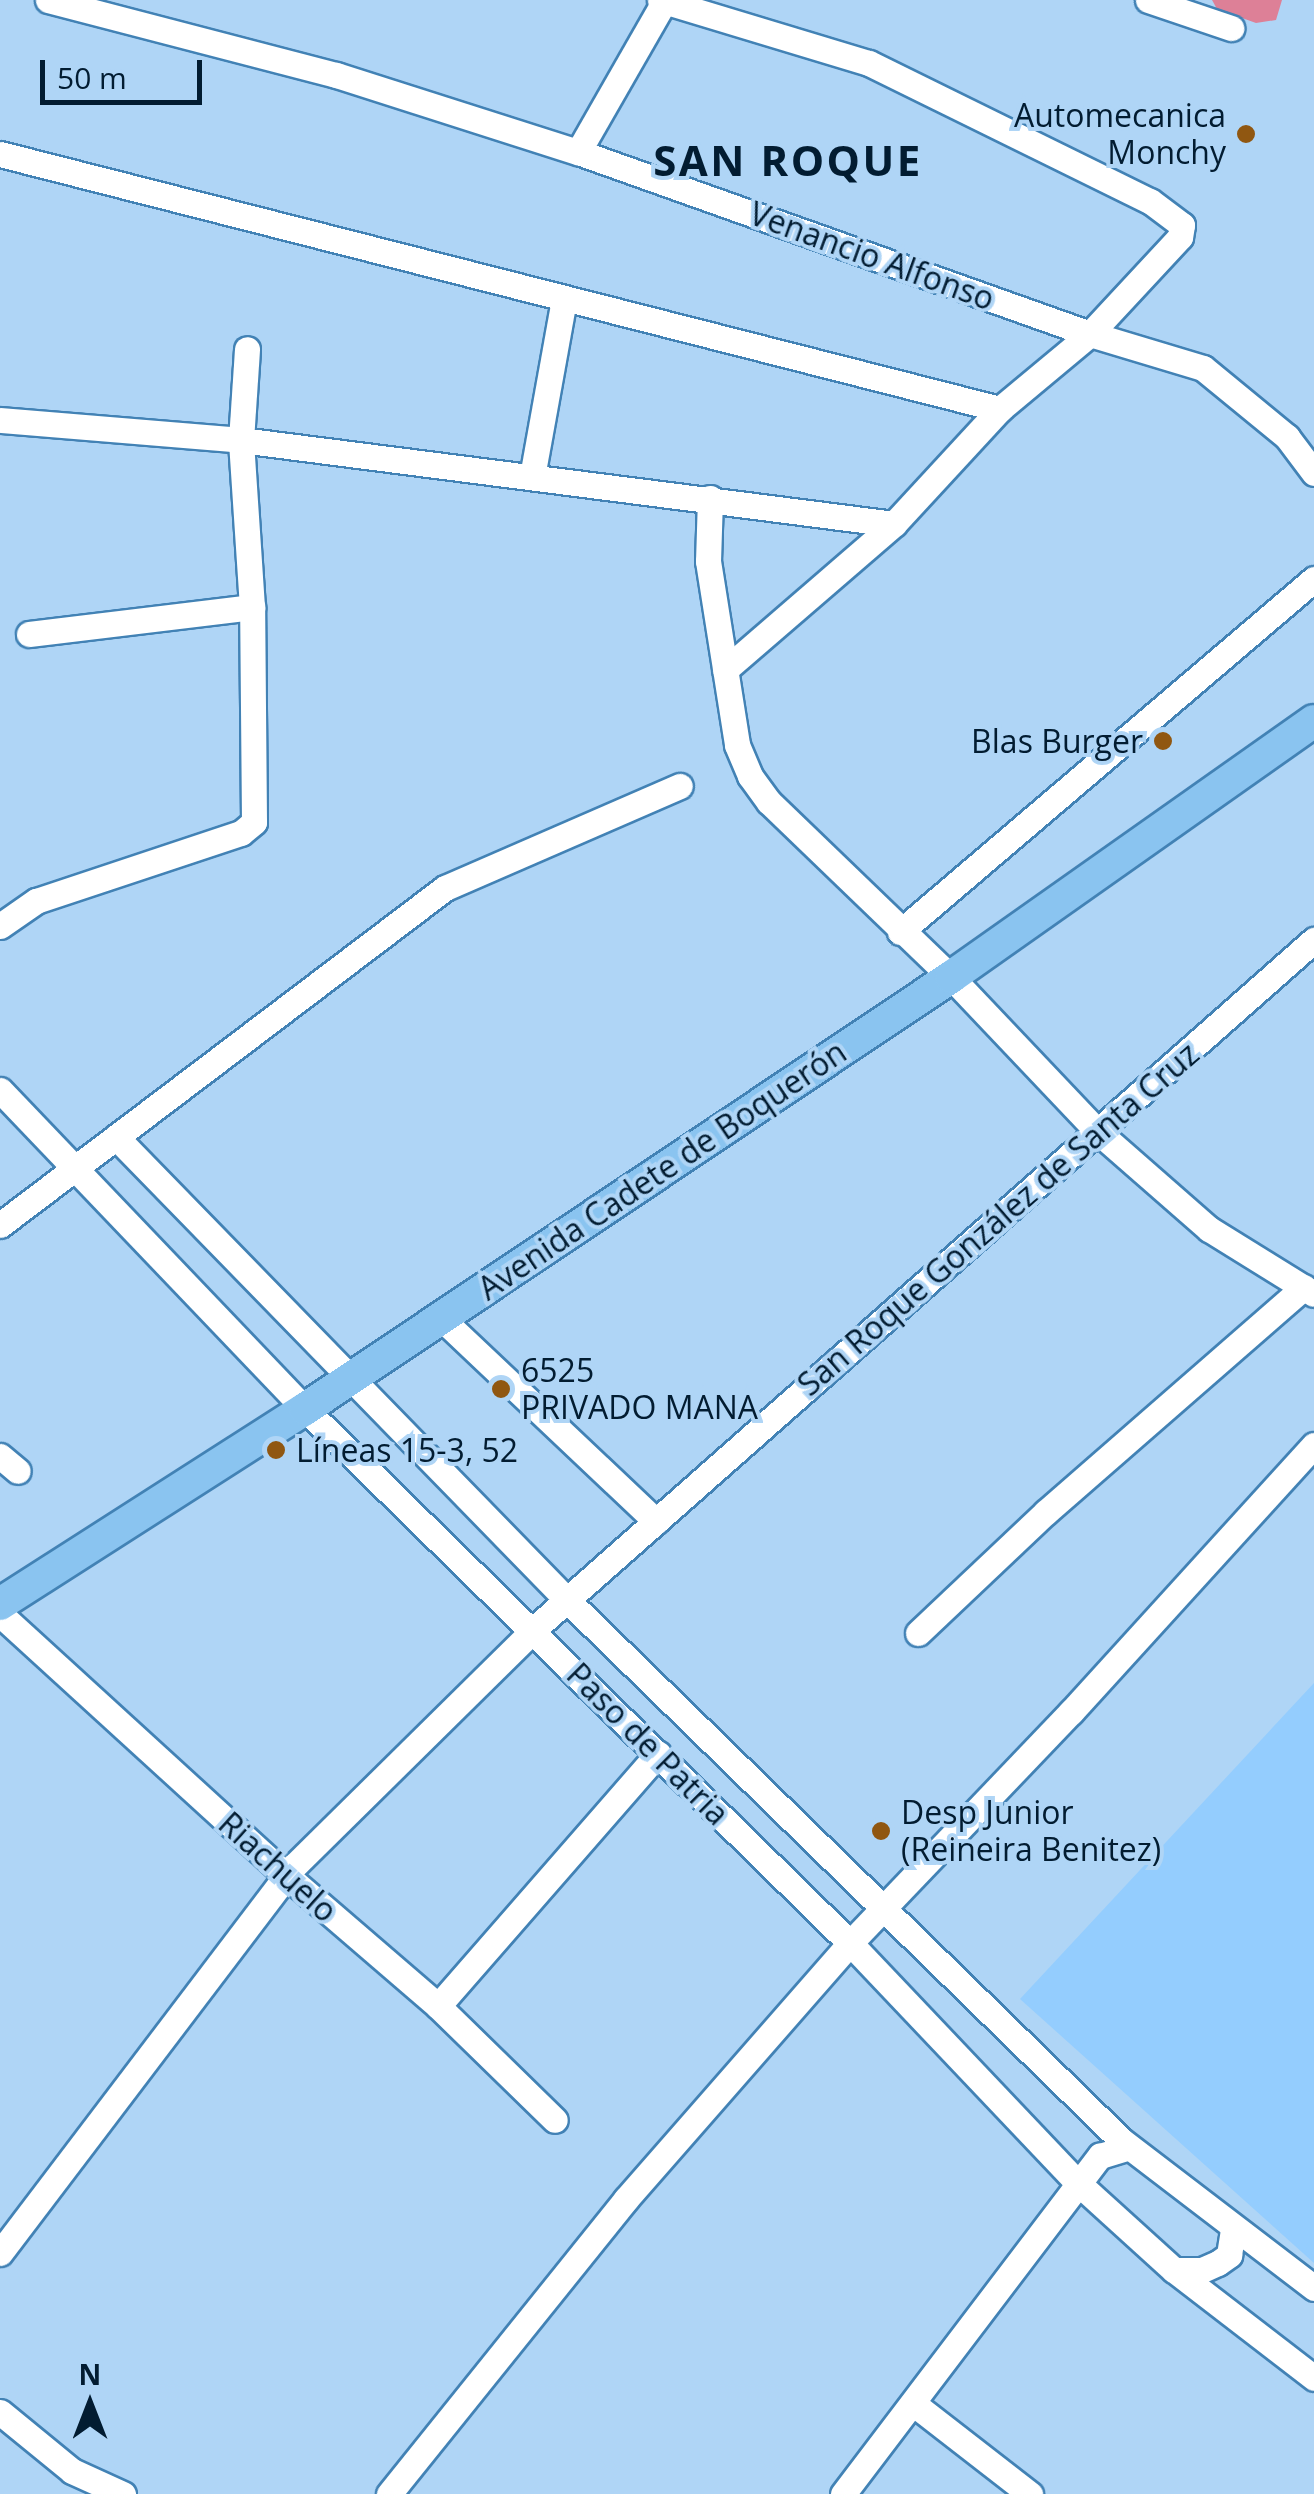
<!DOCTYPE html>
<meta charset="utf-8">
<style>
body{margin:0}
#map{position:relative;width:1314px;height:2494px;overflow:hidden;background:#afd5f6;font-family:"Open Sans",sans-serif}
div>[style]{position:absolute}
.built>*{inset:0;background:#94cdfe}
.forest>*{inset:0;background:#dd8097}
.roads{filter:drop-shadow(2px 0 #4282b5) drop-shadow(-2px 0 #4282b5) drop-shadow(0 2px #4282b5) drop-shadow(0 -2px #4282b5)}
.minor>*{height:25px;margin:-12.5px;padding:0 12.5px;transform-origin:12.5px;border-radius:12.5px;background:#fff}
.major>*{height:32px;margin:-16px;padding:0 16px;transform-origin:16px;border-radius:16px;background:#8ac4f0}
.dots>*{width:28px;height:28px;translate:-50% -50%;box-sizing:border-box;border:5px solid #afd5f6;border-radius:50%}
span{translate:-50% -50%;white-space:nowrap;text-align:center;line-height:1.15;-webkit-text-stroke:8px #afd5f6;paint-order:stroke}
.poi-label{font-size:32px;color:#021c31}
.right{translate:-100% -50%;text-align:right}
.left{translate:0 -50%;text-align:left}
.street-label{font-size:32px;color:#021c31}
.district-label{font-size:42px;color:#021c31;font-weight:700;letter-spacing:2.5px}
.north{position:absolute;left:40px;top:2354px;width:100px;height:100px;-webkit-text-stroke:8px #afd5f6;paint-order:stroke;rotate:0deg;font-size:28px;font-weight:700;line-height:40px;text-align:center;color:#021c31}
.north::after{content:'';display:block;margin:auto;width:35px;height:45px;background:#021c31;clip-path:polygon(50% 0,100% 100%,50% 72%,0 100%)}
.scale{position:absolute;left:40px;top:60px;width:162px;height:45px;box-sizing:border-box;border:5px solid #021c31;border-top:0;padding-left:12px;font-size:30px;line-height:35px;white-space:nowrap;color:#021c31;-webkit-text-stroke:8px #afd5f6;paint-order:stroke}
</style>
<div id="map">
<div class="built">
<i style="clip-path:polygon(1314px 1683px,1314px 2263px,1020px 1999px)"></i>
</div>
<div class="forest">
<i style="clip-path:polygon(1212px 0,1282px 0,1276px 20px,1256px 23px,1217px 9px)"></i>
</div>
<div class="roads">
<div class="minor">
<i style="left:48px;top:0;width:298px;rotate:14.6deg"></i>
<i style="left:336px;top:75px;width:254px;rotate:17.7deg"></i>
<i style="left:578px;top:152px;width:543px;rotate:19.57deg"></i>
<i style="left:1090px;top:334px;width:118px;rotate:16.7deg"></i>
<i style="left:1203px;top:368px;width:109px;rotate:39.4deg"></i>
<i style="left:1287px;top:437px;width:45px;rotate:53.1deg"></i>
<i style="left:660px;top:0;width:218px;rotate:16.8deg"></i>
<i style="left:869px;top:63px;width:313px;rotate:26.2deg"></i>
<i style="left:1150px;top:201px;width:40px;rotate:37deg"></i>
<i style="left:1182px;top:225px;width:12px;rotate:99deg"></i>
<i style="left:1180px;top:237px;width:132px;rotate:132.9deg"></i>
<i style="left:1090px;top:334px;width:117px;rotate:140.2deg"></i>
<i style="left:1000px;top:409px;width:156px;rotate:132.7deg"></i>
<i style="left:894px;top:524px;width:223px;rotate:139.2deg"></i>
<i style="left:1148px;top:0;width:88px;rotate:18.6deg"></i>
<i style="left:578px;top:152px;width:175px;rotate:-60.2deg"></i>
<i style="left:0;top:154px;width:1032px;rotate:14.31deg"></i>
<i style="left:0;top:420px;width:242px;rotate:4.7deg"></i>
<i style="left:241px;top:440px;width:658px;rotate:7.33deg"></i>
<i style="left:532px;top:477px;width:181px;rotate:-79.8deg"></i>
<i style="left:710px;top:498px;width:63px;rotate:91.8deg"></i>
<i style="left:708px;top:561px;width:186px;rotate:81deg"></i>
<i style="left:737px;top:745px;width:34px;rotate:67deg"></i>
<i style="left:750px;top:776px;width:32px;rotate:54deg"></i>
<i style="left:769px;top:802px;width:252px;rotate:43.9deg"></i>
<i style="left:951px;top:977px;width:212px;rotate:46.5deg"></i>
<i style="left:1097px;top:1131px;width:149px;rotate:41.2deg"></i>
<i style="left:1209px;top:1229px;width:123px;rotate:31.8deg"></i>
<i style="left:29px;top:634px;width:225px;rotate:-6.9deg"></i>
<i style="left:0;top:926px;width:44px;rotate:-34.8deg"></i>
<i style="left:36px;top:901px;width:216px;rotate:-18.4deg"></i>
<i style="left:241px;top:833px;width:17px;rotate:-40deg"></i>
<i style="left:254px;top:822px;width:215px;rotate:-90.5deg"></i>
<i style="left:252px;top:607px;width:167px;rotate:-93.8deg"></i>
<i style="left:241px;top:440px;width:91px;rotate:-86.2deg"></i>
<i style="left:900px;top:932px;width:544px;rotate:-40.45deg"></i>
<i style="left:0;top:1090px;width:441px;rotate:46.3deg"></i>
<i style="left:305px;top:1409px;width:763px;rotate:44.42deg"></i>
<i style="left:850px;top:1943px;width:332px;rotate:46.5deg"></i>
<i style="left:1079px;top:2184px;width:128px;rotate:42.2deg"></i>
<i style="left:1174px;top:2270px;width:177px;rotate:37.6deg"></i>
<i style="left:116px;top:1137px;width:646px;rotate:45.75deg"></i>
<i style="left:567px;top:1600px;width:775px;rotate:44.27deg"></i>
<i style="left:1122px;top:2141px;width:242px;rotate:37.4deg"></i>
<i style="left:0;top:1225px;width:558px;rotate:-37.14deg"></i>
<i style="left:445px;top:888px;width:256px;rotate:-23.5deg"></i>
<i style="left:441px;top:1318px;width:296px;rotate:43.4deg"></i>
<i style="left:0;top:1456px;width:23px;rotate:40deg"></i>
<i style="left:0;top:1614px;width:389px;rotate:42.4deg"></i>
<i style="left:287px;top:1876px;width:199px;rotate:40.7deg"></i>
<i style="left:438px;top:2006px;width:163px;rotate:44.3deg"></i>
<i style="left:918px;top:1633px;width:176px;rotate:-43.4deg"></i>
<i style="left:1046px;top:1512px;width:342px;rotate:-41.1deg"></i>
<i style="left:438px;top:2006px;width:335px;rotate:-48.9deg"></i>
<i style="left:0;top:2253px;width:486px;rotate:-52.8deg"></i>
<i style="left:294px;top:1866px;width:337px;rotate:-44.6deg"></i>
<i style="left:534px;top:1629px;width:1041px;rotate:-41.46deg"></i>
<i style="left:1174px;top:2270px;width:28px"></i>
<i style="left:1202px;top:2270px;width:17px;rotate:-24deg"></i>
<i style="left:1218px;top:2263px;width:14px;rotate:-36deg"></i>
<i style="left:1229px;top:2255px;width:25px;rotate:-81deg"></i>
<i style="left:914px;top:2404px;width:147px;rotate:37.8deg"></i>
<i style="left:0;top:2412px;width:93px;rotate:39.3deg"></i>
<i style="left:72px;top:2471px;width:56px;rotate:24.3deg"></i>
<i style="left:389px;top:2494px;width:378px;rotate:-51.2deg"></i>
<i style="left:626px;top:2199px;width:340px;rotate:-48.8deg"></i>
<i style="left:850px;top:1943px;width:320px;rotate:-46.3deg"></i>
<i style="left:1071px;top:1712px;width:361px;rotate:-47.7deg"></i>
<i style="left:843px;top:2494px;width:425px;rotate:-52.8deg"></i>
<i style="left:1100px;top:2156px;width:30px;rotate:-17deg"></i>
</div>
<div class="major">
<i style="left:0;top:1604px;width:362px;rotate:-32.6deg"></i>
<i style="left:305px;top:1409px;width:777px;rotate:-33.77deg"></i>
<i style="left:951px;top:977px;width:444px;rotate:-35.2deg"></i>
</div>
</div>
<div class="dots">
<i style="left:1246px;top:134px;background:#905711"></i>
<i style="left:1163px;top:741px;background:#905711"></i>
<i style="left:501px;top:1389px;background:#905711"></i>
<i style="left:276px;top:1450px;background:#905711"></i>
<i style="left:881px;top:1831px;background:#905711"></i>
</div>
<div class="poi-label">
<span class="right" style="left:1226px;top:134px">Automecanica<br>Monchy</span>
<span class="right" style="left:1143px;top:741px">Blas Burger</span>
<span class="left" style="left:521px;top:1389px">6525<br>PRIVADO MANA</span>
<span class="left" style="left:296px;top:1450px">Líneas 15-3, 52</span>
<span class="left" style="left:901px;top:1831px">Desp Junior<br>(Reineira Benitez)</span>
</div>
<div class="street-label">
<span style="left:872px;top:256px;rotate:20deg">Venancio Alfonso</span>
<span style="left:662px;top:1170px;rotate:-34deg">Avenida Cadete de Boquerón</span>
<span style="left:998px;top:1219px;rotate:-41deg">San Roque González de Santa Cruz</span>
<span style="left:648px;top:1744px;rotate:45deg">Paso de Patria</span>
<span style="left:278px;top:1867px;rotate:42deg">Riachuelo</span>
</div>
<div class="district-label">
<span style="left:788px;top:160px">SAN ROQUE</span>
</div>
<div class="north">N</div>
<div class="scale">50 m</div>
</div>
